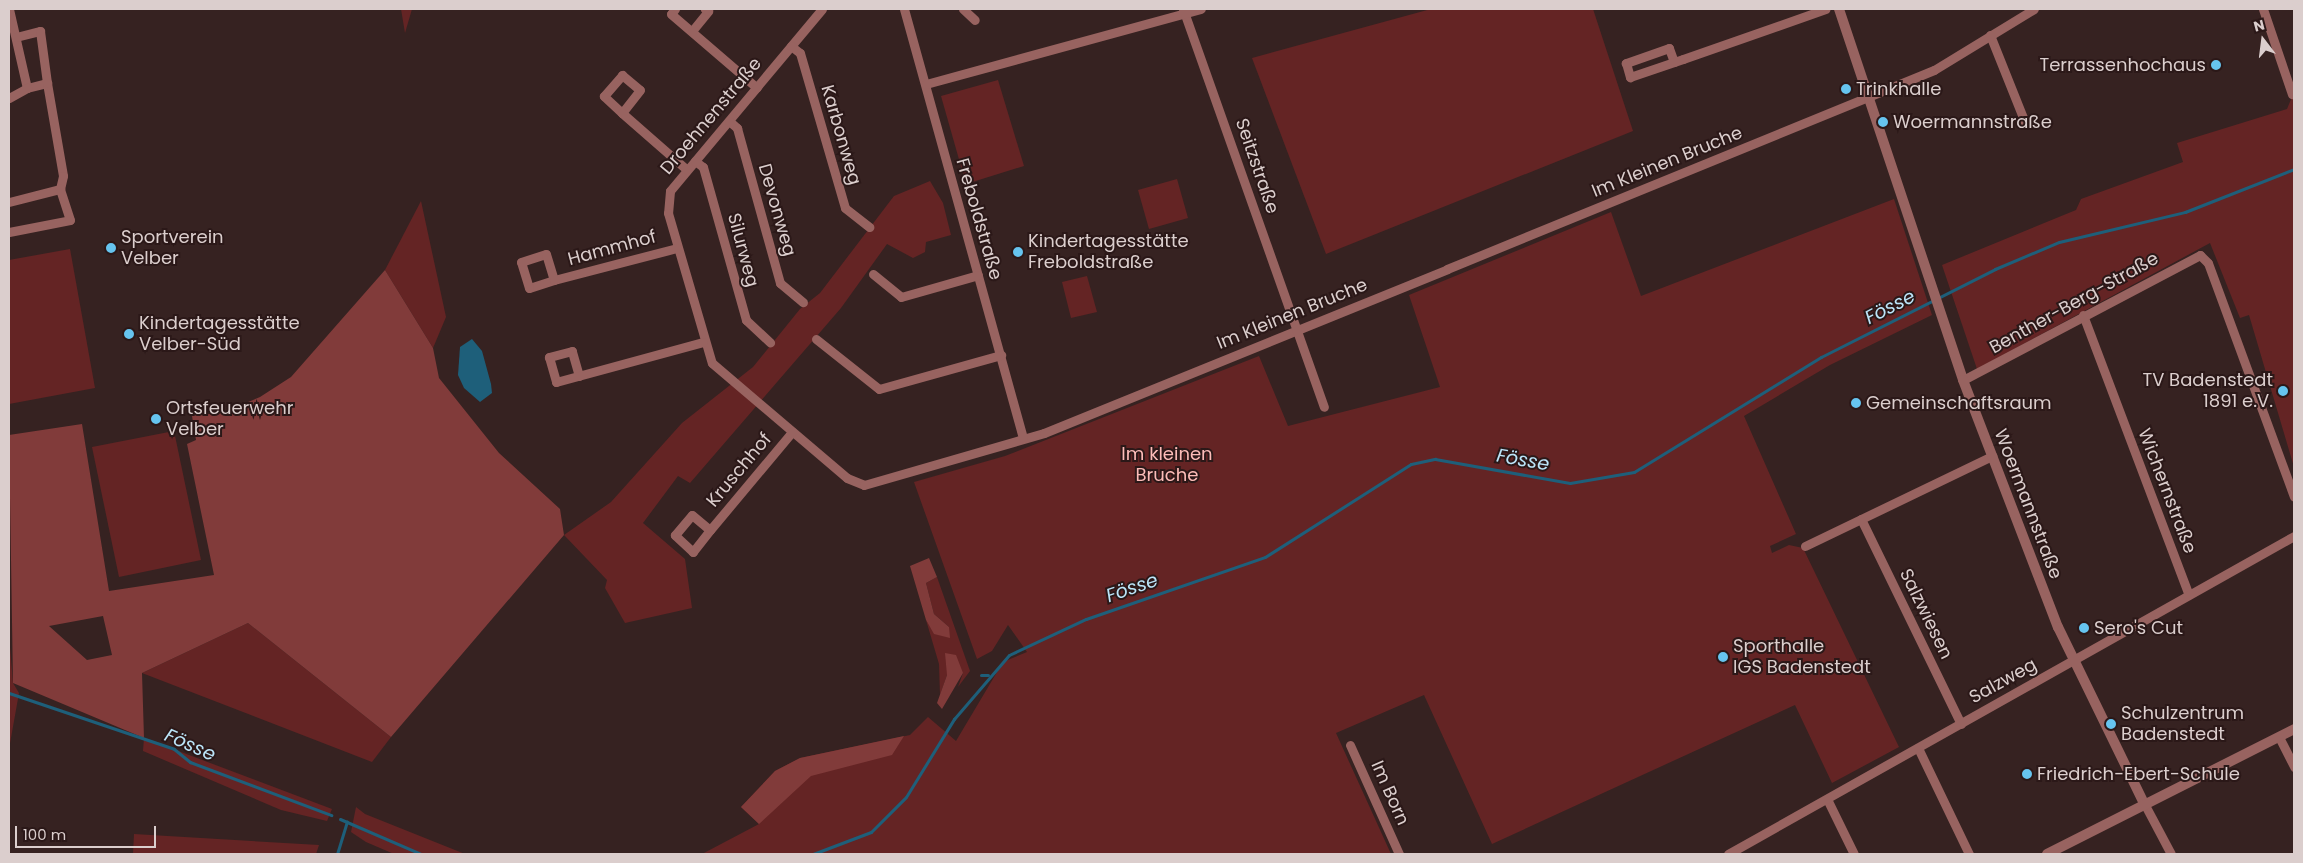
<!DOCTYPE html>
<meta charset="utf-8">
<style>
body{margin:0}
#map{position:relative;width:2303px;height:863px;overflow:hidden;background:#362221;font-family:Poppins,sans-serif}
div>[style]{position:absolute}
.green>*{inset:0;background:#642424}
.forest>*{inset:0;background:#813b3a}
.water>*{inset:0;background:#1e5f7a}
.stream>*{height:3px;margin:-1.5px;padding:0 1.5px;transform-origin:1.5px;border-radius:1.5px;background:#1e5f7a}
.minor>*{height:9px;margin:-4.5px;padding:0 4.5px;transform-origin:4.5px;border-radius:4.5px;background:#986360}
.tertiary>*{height:10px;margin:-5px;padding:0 5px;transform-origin:5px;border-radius:5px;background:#986360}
.dots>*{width:14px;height:14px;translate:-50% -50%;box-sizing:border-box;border:2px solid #2b1818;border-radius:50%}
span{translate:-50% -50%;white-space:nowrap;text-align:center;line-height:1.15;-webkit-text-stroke:4px #2b1818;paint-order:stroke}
.poi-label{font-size:18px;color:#dbcecd}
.right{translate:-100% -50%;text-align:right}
.left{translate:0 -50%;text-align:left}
.street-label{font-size:18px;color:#dbcecd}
.park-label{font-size:18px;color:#fdbcb8}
.water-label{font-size:19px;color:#bce5f9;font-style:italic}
.frame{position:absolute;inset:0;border:10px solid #dbcecd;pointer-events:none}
.north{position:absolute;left:2238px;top:15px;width:50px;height:50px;-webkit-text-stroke:4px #2b1818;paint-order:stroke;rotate:345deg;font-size:14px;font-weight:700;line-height:20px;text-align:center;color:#dbcecd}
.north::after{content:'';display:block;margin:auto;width:18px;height:22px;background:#dbcecd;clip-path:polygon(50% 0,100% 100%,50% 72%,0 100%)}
.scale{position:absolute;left:15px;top:826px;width:141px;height:22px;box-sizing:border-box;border:2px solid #dbcecd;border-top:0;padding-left:6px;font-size:15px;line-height:18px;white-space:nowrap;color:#dbcecd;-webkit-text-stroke:4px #2b1818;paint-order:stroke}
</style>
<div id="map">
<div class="green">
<i style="clip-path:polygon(401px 9px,412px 9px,405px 33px)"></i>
<i style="clip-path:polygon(1431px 9px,1593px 9px,1633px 131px,1326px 254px,1252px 58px)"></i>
<i style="clip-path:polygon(998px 80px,1024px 166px,966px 184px,941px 96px)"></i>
<i style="clip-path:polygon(2294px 92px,2294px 467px,2249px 315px,2240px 318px,2210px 243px,1977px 369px,1942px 265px,2076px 210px,2081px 199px,2183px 162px,2177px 143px,2287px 109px)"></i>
<i style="clip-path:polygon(1177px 179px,1188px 218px,1149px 229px,1138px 190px)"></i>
<i style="clip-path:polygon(930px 181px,943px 203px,951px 235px,926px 242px,925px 252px,913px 258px,887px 244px,841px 308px,690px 483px,678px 476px,643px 523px,685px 559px,692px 608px,625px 623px,605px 588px,607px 580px,564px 535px,611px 502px,682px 423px,753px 367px,800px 309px,820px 293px,894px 196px)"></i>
<i style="clip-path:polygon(1894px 199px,1932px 315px,1830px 365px,1744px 416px,1796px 534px,1770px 546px,1772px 553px,1789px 545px,1803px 548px,1899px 747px,1832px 783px,1795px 705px,1492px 844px,1424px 695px,1336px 733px,1391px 854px,702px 854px,759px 824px,741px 807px,775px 771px,800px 758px,910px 735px,928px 717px,956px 741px,1003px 662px,1027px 652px,1008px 625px,992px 651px,977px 659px,914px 482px,1005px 456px,1259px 356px,1288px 426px,1440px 387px,1409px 295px,1611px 212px,1641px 296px)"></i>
<i style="clip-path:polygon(421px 201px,446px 317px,433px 348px,385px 270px)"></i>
<i style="clip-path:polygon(70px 249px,95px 388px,9px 404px,9px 260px)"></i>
<i style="clip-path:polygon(1087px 276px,1097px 312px,1071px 318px,1062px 282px)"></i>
<i style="clip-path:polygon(174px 431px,201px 560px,119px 577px,92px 447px)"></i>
<i style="clip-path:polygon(937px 577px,970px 671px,958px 687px,963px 673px,947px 675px,940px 695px,939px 664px,926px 620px,935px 634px,949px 627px,934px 614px,926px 583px)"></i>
<i style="clip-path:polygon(248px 623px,391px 737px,372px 762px,142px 673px)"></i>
<i style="clip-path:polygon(9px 635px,13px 683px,19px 693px,9px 749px)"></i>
<i style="clip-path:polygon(144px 738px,332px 809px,327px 821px,281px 810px,143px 751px)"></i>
<i style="clip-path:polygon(356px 807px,365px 814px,465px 854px,394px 854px,366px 842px,351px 832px)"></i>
<i style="clip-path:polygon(134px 834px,319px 845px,316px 854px,133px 854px)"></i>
</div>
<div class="forest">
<i style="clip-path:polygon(evenodd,385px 270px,433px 348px,439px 378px,499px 453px,560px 509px,564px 535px,391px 737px,248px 623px,142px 673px,144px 738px,13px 683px,9px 435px,82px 424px,109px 591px,214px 575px,187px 444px,196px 440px,191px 410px,202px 415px,224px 412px,260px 397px,291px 377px,385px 270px,103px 616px,112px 655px,87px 660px,49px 626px,103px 616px)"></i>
<i style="clip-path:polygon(929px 558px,937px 577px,926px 583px,934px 614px,949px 627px,950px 638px,934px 634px,926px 620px,910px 566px)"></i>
<i style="clip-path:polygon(945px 653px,956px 655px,963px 673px,942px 709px,937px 703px,947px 675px)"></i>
<i style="clip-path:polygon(904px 736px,892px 755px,811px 776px,759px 824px,741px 807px,775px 771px,800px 758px)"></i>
</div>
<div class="water">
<i style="clip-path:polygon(472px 339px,482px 351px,491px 384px,492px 393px,480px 402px,464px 388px,458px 375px,460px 347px)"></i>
</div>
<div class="stream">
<i style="left:981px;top:675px;width:7px"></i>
<i style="left:9px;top:693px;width:174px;rotate:18.7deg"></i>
<i style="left:174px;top:749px;width:21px;rotate:39deg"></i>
<i style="left:190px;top:762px;width:151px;rotate:20.6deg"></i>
<i style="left:340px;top:819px;width:88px;rotate:23.4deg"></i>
<i style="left:337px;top:854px;width:34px;rotate:-73deg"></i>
<i style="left:813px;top:854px;width:62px;rotate:-20.8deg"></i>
<i style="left:871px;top:832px;width:49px;rotate:-45deg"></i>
<i style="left:906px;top:797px;width:92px;rotate:-58.4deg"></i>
<i style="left:954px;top:719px;width:84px;rotate:-49.3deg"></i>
<i style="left:1009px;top:655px;width:85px;rotate:-25.1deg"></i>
<i style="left:1086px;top:619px;width:189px;rotate:-19.1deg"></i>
<i style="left:1265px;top:557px;width:173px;rotate:-32.5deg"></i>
<i style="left:1411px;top:464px;width:25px;rotate:-12deg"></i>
<i style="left:1435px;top:459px;width:137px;rotate:10.1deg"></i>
<i style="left:1570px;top:483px;width:65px;rotate:-9.8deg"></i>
<i style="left:1634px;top:472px;width:220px;rotate:-31.6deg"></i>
<i style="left:1821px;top:357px;width:195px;rotate:-26.8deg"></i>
<i style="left:1995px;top:269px;width:69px;rotate:-22.9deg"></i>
<i style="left:2059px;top:242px;width:130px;rotate:-13.4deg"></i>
<i style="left:2185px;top:212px;width:117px;rotate:-21.5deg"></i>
</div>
<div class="minor">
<i style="left:9px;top:9px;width:81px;rotate:77.2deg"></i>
<i style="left:27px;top:88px;width:21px;rotate:-14deg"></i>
<i style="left:47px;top:83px;width:94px;rotate:80.2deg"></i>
<i style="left:63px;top:176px;width:13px;rotate:103deg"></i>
<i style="left:675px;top:9px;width:6px;rotate:129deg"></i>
<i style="left:671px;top:14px;width:113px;rotate:40.7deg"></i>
<i style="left:822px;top:9px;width:237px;rotate:129.9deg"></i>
<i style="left:670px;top:191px;width:22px;rotate:95deg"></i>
<i style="left:668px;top:213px;width:156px;rotate:73.7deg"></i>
<i style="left:712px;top:363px;width:177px;rotate:40.4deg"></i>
<i style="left:847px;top:478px;width:18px;rotate:22deg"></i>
<i style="left:864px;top:485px;width:187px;rotate:-16.1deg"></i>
<i style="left:1044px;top:433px;width:435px;rotate:-22.1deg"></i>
<i style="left:1447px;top:269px;width:526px;rotate:-22.23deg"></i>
<i style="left:1934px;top:70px;width:117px;rotate:-31.4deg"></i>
<i style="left:904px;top:9px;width:445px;rotate:74.5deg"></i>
<i style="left:963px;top:9px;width:16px;rotate:43deg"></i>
<i style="left:1183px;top:9px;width:422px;rotate:70.5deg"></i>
<i style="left:2263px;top:9px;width:90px;rotate:71.2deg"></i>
<i style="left:692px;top:31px;width:26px;rotate:-51deg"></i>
<i style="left:708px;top:11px;width:4px;rotate:-146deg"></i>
<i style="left:1990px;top:35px;width:97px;rotate:68.2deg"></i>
<i style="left:16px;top:37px;width:25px;rotate:-14deg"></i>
<i style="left:40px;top:31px;width:52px;rotate:82.3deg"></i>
<i style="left:791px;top:46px;width:11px;rotate:38deg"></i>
<i style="left:800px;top:53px;width:161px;rotate:73.8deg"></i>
<i style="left:845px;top:208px;width:31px;rotate:38deg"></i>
<i style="left:1674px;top:62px;width:15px;rotate:-110deg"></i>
<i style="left:1669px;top:48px;width:46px;rotate:160.8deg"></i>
<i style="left:1626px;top:63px;width:15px;rotate:74deg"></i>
<i style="left:1630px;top:77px;width:56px;rotate:-18.8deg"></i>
<i style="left:1683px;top:59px;width:151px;rotate:-19.3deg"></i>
<i style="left:926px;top:84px;width:285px;rotate:-15.3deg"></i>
<i style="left:9px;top:98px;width:21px;rotate:-29deg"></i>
<i style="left:622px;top:113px;width:25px;rotate:-137deg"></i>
<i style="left:604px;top:96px;width:28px;rotate:-49deg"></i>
<i style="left:622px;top:75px;width:23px;rotate:40deg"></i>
<i style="left:640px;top:90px;width:29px;rotate:128deg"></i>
<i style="left:622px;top:113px;width:86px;rotate:41.2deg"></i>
<i style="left:729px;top:121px;width:11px;rotate:41deg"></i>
<i style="left:737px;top:128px;width:161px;rotate:74.5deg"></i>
<i style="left:780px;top:283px;width:30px;rotate:40deg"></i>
<i style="left:695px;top:161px;width:10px;rotate:37deg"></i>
<i style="left:703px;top:167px;width:159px;rotate:74.3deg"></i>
<i style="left:746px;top:320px;width:33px;rotate:43deg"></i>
<i style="left:9px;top:202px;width:53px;rotate:-14.3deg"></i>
<i style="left:9px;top:232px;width:62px;rotate:-11.1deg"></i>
<i style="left:70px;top:220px;width:33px;rotate:-108deg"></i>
<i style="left:873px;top:274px;width:36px;rotate:39deg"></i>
<i style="left:901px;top:297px;width:80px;rotate:-15.9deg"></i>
<i style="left:554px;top:280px;width:26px;rotate:162deg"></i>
<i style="left:529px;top:288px;width:27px;rotate:-107deg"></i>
<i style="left:521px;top:262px;width:26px;rotate:-18deg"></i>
<i style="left:546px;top:254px;width:27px;rotate:73deg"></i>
<i style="left:554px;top:280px;width:127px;rotate:-14.6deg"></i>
<i style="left:2083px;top:315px;width:299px;rotate:69.3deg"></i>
<i style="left:816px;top:339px;width:80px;rotate:38.4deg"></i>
<i style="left:879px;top:389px;width:127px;rotate:-15.6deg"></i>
<i style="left:579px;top:376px;width:26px;rotate:-106deg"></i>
<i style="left:572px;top:351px;width:24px;rotate:165deg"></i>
<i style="left:549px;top:357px;width:26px;rotate:74deg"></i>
<i style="left:556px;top:382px;width:152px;rotate:-15.2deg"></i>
<i style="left:1963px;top:380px;width:268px;rotate:-27.8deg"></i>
<i style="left:2200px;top:255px;width:11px;rotate:45deg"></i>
<i style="left:2208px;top:263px;width:249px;rotate:69.8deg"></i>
<i style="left:1861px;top:519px;width:228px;rotate:64deg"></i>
<i style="left:710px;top:530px;width:28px;rotate:128deg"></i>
<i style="left:693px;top:552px;width:25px;rotate:-137deg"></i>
<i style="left:675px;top:535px;width:26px;rotate:-50deg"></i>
<i style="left:692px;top:515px;width:23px;rotate:40deg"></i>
<i style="left:710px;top:530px;width:128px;rotate:-50.1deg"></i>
<i style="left:1805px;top:546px;width:208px;rotate:-25.7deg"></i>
<i style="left:2279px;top:737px;width:34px;rotate:63deg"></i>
<i style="left:1350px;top:745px;width:120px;rotate:65.8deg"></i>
<i style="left:1918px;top:748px;width:118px;rotate:64.3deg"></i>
<i style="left:1827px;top:799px;width:61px;rotate:63.9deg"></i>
<i style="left:2145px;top:805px;width:55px;rotate:62deg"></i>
<i style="left:1728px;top:854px;width:649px;rotate:-29.33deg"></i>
</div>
<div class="tertiary">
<i style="left:1839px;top:9px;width:391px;rotate:71.5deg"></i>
<i style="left:1963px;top:380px;width:265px;rotate:69deg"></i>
<i style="left:2058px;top:627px;width:198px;rotate:64deg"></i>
<i style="left:2047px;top:854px;width:277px;rotate:-26.8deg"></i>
</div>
<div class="dots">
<i style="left:2216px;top:65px;background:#66c4ef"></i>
<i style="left:1846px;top:89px;background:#66c4ef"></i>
<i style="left:1883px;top:122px;background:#66c4ef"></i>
<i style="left:111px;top:248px;background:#66c4ef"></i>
<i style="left:1018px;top:252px;background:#66c4ef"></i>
<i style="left:129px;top:334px;background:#66c4ef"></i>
<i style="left:2283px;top:391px;background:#66c4ef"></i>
<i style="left:1856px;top:403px;background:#66c4ef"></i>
<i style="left:156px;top:419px;background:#66c4ef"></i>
<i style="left:2084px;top:628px;background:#66c4ef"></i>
<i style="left:1723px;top:657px;background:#66c4ef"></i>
<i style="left:2111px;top:724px;background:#66c4ef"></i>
<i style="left:2027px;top:774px;background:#66c4ef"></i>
</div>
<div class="poi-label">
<span class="right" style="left:2206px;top:65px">Terrassenhochaus</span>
<span class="left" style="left:1856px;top:89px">Trinkhalle</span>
<span class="left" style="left:1893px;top:122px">Woermannstraße</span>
<span class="left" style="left:121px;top:248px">Sportverein<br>Velber</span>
<span class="left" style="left:1028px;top:252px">Kindertagesstätte<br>Freboldstraße</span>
<span class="left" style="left:139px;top:334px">Kindertagesstätte<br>Velber-Süd</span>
<span class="right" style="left:2273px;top:391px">TV Badenstedt<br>1891 e.V.</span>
<span class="left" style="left:1866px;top:403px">Gemeinschaftsraum</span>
<span class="left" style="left:166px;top:419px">Ortsfeuerwehr<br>Velber</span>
<span class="left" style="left:2094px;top:628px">Sero's Cut</span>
<span class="left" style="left:1733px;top:657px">Sporthalle<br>IGS Badenstedt</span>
<span class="left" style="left:2121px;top:724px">Schulzentrum<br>Badenstedt</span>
<span class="left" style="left:2037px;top:774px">Friedrich-Ebert-Schule</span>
</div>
<div class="street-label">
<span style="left:711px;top:116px;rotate:-50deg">Droehnenstraße</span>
<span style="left:841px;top:135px;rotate:74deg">Karbonweg</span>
<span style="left:1667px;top:162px;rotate:-22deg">Im Kleinen Bruche</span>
<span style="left:1257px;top:166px;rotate:71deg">Seitzstraße</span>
<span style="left:777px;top:210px;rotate:74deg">Devonweg</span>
<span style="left:979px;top:219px;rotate:74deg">Freboldstraße</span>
<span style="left:612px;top:248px;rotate:-15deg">Hammhof</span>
<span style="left:743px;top:250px;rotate:75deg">Silurweg</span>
<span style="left:2074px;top:303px;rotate:-29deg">Benther-Berg-Straße</span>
<span style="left:1292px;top:314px;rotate:-22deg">Im Kleinen Bruche</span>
<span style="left:739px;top:470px;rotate:-50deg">Kruschhof</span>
<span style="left:2167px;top:491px;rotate:69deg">Wichernstraße</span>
<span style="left:2028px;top:504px;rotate:69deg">Woermannstraße</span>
<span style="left:1926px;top:614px;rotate:64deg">Salzwiesen</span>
<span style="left:2003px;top:681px;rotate:-29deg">Salzweg</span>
<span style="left:1390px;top:793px;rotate:66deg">Im Born</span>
</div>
<div class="park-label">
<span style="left:1167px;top:465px">Im kleinen<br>Bruche</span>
</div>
<div class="water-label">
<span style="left:1890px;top:307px;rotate:-27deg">Fösse</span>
<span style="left:1523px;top:460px;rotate:10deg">Fösse</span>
<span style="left:1132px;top:588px;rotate:-19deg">Fösse</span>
<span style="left:190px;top:745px;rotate:24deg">Fösse</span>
</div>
<div class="frame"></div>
<div class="north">N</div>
<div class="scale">100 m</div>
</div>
